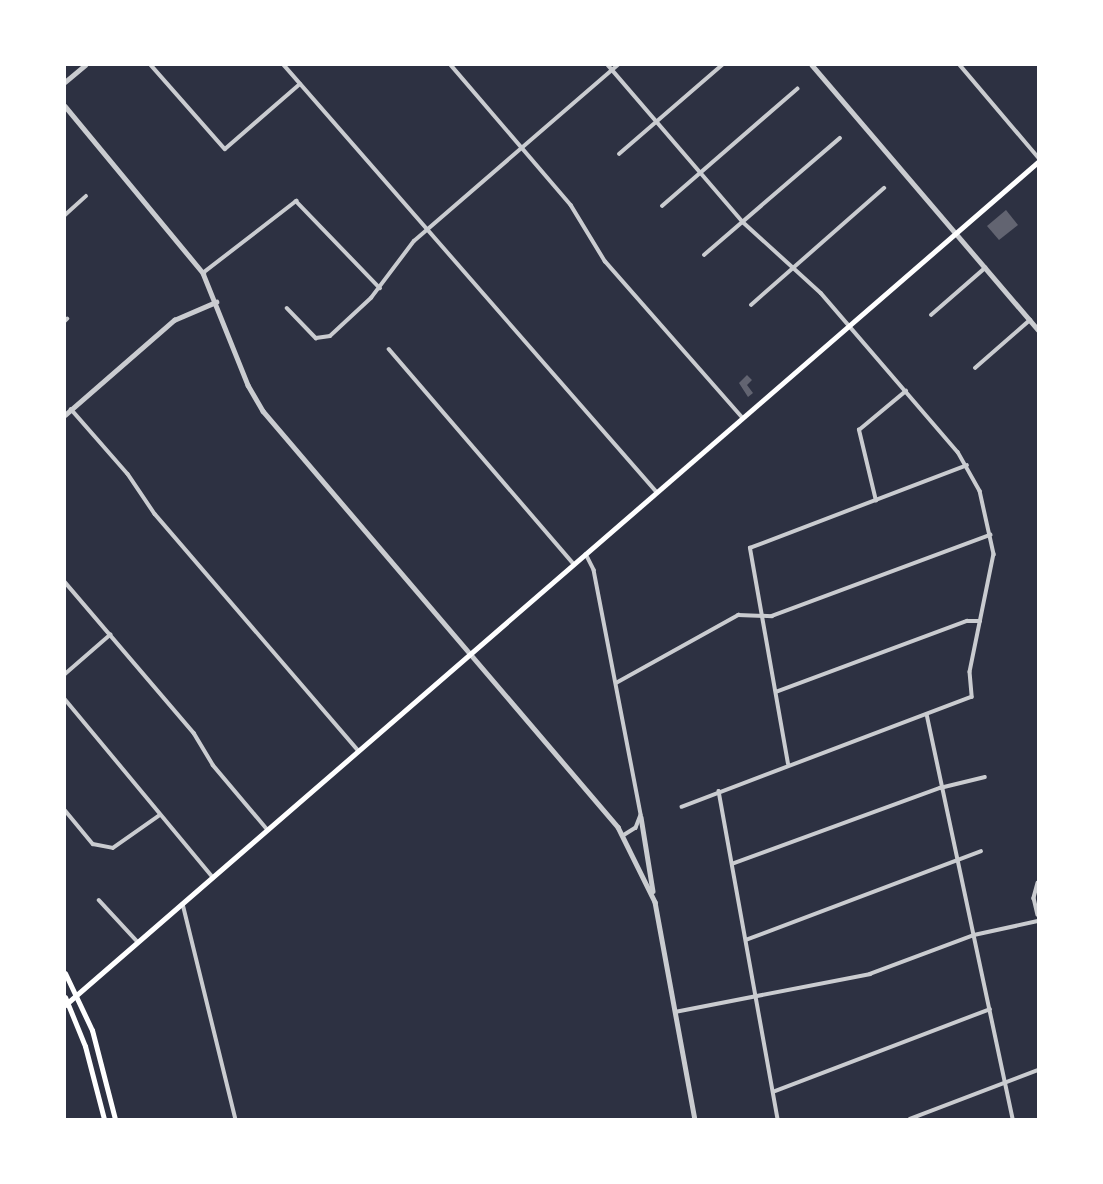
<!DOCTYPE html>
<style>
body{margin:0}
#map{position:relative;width:1103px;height:1184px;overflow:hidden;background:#2d3142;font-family:"Exo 2",sans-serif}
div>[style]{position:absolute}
.building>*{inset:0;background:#626471}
.minor>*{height:3.5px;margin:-1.75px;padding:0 1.75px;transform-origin:1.75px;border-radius:1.75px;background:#caccd0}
.tertiary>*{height:4.5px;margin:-2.25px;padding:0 2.25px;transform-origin:2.25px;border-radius:2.25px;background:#caccd0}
.secondary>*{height:5px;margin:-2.5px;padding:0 2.5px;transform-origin:2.5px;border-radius:2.5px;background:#fff}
span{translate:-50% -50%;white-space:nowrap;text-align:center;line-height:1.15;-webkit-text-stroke:6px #fff;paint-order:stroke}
.frame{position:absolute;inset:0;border:66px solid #fff;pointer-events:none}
</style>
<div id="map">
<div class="building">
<i style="clip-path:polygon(1006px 210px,1018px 225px,999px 240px,987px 226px)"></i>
<i style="clip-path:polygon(747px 375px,752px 380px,747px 385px,753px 393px,748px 397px,739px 383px)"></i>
</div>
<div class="minor">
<i style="left:151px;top:65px;width:112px;rotate:48.6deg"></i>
<i style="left:225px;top:149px;width:99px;rotate:-40.9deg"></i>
<i style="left:284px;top:65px;width:566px;rotate:48.87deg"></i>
<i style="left:451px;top:65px;width:184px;rotate:49.4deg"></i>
<i style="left:571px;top:205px;width:66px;rotate:58.7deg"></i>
<i style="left:605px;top:261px;width:208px;rotate:48.7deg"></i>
<i style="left:608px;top:65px;width:207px;rotate:49.3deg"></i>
<i style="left:743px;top:222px;width:105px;rotate:42.3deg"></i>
<i style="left:821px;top:293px;width:210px;rotate:49.3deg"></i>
<i style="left:958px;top:452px;width:45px;rotate:60.6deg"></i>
<i style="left:980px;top:491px;width:65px;rotate:77.5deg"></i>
<i style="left:994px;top:554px;width:120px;rotate:101.5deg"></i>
<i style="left:970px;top:672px;width:25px;rotate:85deg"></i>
<i style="left:972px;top:697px;width:310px;rotate:159.2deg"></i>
<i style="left:960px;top:65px;width:121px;rotate:49.7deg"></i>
<i style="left:619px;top:154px;width:136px;rotate:-40.8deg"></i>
<i style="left:662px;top:206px;width:179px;rotate:-40.9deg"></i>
<i style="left:65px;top:215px;width:28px;rotate:-42deg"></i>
<i style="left:704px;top:255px;width:179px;rotate:-40.7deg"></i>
<i style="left:203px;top:273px;width:118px;rotate:-37.7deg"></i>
<i style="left:296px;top:201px;width:121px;rotate:46deg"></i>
<i style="left:751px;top:305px;width:177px;rotate:-41.3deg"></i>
<i style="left:287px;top:308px;width:42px;rotate:46deg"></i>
<i style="left:316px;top:338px;width:14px;rotate:-8deg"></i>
<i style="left:330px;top:336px;width:56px;rotate:-42.8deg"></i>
<i style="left:371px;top:298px;width:71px;rotate:-53deg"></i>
<i style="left:414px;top:241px;width:269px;rotate:-40.8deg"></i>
<i style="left:931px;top:315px;width:72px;rotate:-41deg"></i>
<i style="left:65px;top:321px;width:3px;rotate:-45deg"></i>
<i style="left:389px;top:349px;width:284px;rotate:49.3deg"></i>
<i style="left:975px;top:368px;width:73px;rotate:-41.1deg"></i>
<i style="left:71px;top:409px;width:86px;rotate:48.8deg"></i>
<i style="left:128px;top:474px;width:48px;rotate:56deg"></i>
<i style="left:155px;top:514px;width:311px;rotate:49.3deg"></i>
<i style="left:876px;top:501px;width:73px;rotate:-103.5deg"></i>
<i style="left:859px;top:430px;width:61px;rotate:-39.7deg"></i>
<i style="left:586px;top:554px;width:18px;rotate:63deg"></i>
<i style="left:594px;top:570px;width:249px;rotate:79.1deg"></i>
<i style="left:641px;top:815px;width:14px;rotate:111deg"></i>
<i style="left:636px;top:828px;width:15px;rotate:148deg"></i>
<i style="left:65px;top:582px;width:199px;rotate:49.5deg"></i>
<i style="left:194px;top:733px;width:37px;rotate:59deg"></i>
<i style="left:213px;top:765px;width:84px;rotate:49.8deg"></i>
<i style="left:65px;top:674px;width:60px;rotate:-40.9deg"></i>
<i style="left:616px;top:683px;width:140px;rotate:-29.1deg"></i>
<i style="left:738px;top:615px;width:34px;rotate:2deg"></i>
<i style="left:772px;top:616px;width:233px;rotate:-20.4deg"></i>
<i style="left:776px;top:692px;width:204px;rotate:-20.4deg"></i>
<i style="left:967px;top:621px;width:13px"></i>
<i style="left:65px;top:699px;width:230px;rotate:50.3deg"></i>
<i style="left:927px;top:714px;width:414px;rotate:78deg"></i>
<i style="left:788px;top:764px;width:219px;rotate:-100deg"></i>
<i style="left:750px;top:548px;width:232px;rotate:-20.9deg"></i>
<i style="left:719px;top:791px;width:333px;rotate:79.8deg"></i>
<i style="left:65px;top:810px;width:44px;rotate:50.5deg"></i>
<i style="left:93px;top:844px;width:20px;rotate:11deg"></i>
<i style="left:113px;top:848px;width:57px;rotate:-35.1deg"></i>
<i style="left:732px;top:864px;width:221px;rotate:-20.1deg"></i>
<i style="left:940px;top:788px;width:46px;rotate:-13.7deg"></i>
<i style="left:1038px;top:883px;width:16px;rotate:105deg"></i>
<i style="left:1034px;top:898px;width:17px;rotate:77deg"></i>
<i style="left:99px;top:900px;width:57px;rotate:47.1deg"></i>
<i style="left:183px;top:904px;width:221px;rotate:76.2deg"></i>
<i style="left:746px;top:940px;width:251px;rotate:-20.7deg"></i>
<i style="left:675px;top:1012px;width:199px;rotate:-11deg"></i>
<i style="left:870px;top:974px;width:111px;rotate:-20.6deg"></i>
<i style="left:974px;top:935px;width:66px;rotate:-12.3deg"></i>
<i style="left:773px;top:1092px;width:232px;rotate:-20.9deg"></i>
<i style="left:910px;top:1119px;width:137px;rotate:-20.9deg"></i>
</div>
<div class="tertiary">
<i style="left:812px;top:65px;width:348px;rotate:49.5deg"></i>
<i style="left:65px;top:82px;width:26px;rotate:-40deg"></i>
<i style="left:65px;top:106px;width:217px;rotate:50.4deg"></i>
<i style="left:203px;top:273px;width:121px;rotate:68.1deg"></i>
<i style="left:248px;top:385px;width:30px;rotate:60deg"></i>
<i style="left:263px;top:411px;width:547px;rotate:49.52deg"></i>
<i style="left:618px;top:827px;width:84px;rotate:63.7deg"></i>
<i style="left:655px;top:902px;width:221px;rotate:79.6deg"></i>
<i style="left:65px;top:415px;width:145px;rotate:-41.1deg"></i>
<i style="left:174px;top:320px;width:46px;rotate:-23.2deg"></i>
<i style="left:641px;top:817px;width:75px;rotate:80.8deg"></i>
</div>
<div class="secondary">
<i style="left:65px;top:973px;width:63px;rotate:64.7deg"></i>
<i style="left:92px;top:1030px;width:92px;rotate:75.5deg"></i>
<i style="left:65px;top:997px;width:53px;rotate:67.8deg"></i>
<i style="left:85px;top:1046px;width:75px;rotate:75.4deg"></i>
<i style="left:65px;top:1005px;width:1287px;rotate:-40.91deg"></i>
</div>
<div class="frame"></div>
</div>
